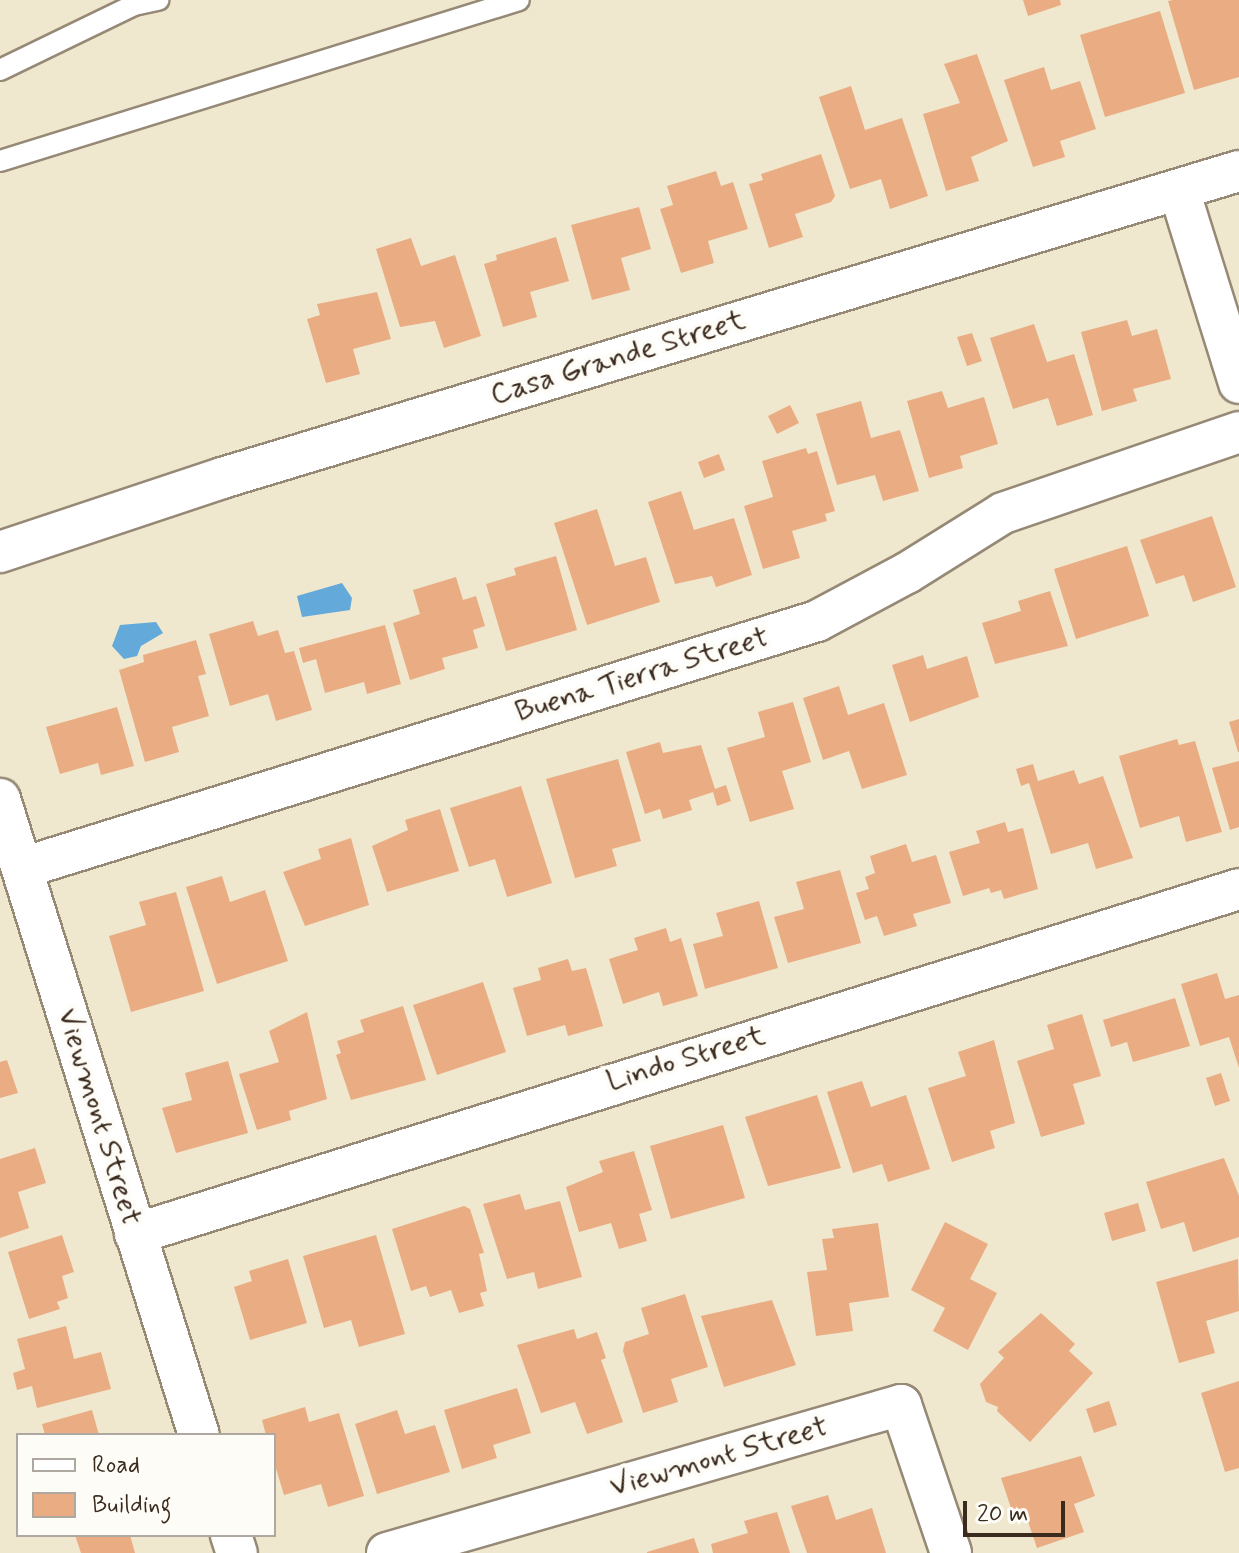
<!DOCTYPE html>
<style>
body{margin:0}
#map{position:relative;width:1239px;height:1553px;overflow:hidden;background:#f0e8ce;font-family:Mynerve,sans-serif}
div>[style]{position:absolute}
.water>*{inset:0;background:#63a9d9}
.building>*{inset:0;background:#e9ac83}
.roads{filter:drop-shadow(2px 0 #968976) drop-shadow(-2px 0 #968976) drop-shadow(0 2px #968976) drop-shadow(0 -2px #968976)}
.service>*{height:20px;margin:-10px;padding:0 10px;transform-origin:10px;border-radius:10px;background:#fff}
.minor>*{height:40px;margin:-20px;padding:0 20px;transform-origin:20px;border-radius:20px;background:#fff}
span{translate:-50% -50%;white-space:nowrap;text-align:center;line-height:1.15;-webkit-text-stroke:8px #fdfcf7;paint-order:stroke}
.street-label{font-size:30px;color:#3b2a1e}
.legend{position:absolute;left:16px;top:1433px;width:260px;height:104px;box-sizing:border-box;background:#fdfcf7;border:2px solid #afa8a0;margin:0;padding:10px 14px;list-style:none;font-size:24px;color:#3b2a1e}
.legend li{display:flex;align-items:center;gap:16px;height:40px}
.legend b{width:40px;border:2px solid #afa8a0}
.scale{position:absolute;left:963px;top:1501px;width:102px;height:36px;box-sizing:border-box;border:4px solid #3b2a1e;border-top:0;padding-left:10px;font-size:24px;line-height:28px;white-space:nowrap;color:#3b2a1e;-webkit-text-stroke:6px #fdfcf7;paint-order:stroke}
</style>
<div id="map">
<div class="water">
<i style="clip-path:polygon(342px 583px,352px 598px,350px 610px,302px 617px,297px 596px)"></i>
<i style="clip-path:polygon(156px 622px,163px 633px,141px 646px,137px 656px,124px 659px,112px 646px,120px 625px)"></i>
</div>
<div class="building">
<i style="clip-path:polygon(1023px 0,1060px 0,1061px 5px,1028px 16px)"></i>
<i style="clip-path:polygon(1173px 0,1239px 0,1239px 77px,1194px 90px,1168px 1px)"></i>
<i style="clip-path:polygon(1160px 11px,1185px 93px,1105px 117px,1080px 35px)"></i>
<i style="clip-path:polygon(977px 54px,1008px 141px,971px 157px,979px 181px,946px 191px,923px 114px,960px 103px,944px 64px)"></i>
<i style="clip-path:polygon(1044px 67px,1051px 90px,1080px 81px,1096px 129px,1060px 141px,1065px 157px,1033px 167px,1004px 80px)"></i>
<i style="clip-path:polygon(851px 86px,865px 130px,902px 118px,928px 196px,890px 209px,881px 179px,850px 189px,819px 97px)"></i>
<i style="clip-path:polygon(821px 154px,835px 196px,831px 202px,795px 214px,803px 237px,769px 248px,749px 184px,763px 180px,761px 174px)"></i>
<i style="clip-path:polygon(716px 171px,721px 186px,733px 182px,748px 229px,708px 241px,714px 263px,681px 273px,660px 209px,673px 205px,667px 186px)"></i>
<i style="clip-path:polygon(639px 207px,651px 249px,621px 258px,630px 290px,592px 300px,571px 225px)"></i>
<i style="clip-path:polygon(556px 237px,569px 281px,530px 292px,537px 317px,503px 327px,484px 264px,497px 260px,496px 255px)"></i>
<i style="clip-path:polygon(411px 238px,421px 266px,455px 255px,481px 336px,444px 348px,435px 321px,400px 327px,376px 249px)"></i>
<i style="clip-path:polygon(377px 292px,391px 339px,353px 349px,360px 374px,326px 383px,307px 319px,320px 315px,317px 304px)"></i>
<i style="clip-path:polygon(1127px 320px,1132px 336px,1157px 329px,1171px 379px,1133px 389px,1137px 401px,1102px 411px,1081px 332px)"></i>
<i style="clip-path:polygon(1034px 324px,1047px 362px,1074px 354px,1093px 415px,1057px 426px,1048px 398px,1013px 409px,990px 338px)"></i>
<i style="clip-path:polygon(972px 333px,982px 361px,967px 366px,957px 337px)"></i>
<i style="clip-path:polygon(942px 391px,948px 408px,984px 397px,998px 444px,960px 456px,963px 468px,929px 478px,907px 401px)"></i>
<i style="clip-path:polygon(861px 401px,871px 438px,900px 430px,919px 491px,883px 501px,875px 475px,837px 485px,816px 414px)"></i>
<i style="clip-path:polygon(790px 405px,799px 423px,777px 434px,768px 416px)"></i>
<i style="clip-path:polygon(806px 448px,808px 454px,817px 451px,835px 511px,825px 514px,827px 521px,792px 531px,800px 558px,763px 569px,744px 506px,773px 497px,762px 461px)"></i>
<i style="clip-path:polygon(719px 454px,725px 470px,704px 478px,698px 462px)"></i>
<i style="clip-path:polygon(681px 491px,694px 530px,734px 518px,752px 575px,716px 587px,712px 576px,675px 584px,648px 502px)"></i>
<i style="clip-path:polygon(597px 509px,615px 566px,646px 557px,660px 602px,587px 625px,554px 523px)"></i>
<i style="clip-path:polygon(1212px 516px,1236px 587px,1193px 602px,1184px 575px,1156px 584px,1140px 540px)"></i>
<i style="clip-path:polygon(1127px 546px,1149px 616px,1076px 639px,1054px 569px)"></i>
<i style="clip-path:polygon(556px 556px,577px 630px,506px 651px,486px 584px,516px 575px,514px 568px)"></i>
<i style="clip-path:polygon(456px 577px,463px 600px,476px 596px,485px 626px,473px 630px,478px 648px,442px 658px,445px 669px,410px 680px,393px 623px,420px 614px,413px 590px)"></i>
<i style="clip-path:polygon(1050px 591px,1068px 646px,995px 664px,982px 623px,1021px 611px,1018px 601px)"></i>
<i style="clip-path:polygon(253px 621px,258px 636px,278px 630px,285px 653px,294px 651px,312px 710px,276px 721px,268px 694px,230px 706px,209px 634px)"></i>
<i style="clip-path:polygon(385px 625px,401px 684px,367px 694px,364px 682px,325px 693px,316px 659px,303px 663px,299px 648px)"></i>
<i style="clip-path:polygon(196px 640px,206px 674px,198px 676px,209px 716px,172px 727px,179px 752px,145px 762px,119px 670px,144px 662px,143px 655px)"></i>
<i style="clip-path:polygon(923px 655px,927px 669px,967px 656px,979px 697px,910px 722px,892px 665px)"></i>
<i style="clip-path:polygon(839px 686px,848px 715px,884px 703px,907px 775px,862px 789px,849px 751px,823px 760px,803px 698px)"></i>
<i style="clip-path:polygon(793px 702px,811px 762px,782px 771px,794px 809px,750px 822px,727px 748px,765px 737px,758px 712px)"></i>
<i style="clip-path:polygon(117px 707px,134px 766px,101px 775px,98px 763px,60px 774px,46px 727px)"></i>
<i style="clip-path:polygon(1239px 719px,1239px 752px,1238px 752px,1229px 722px)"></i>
<i style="clip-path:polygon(1177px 739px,1179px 745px,1195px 741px,1222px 832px,1186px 842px,1179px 816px,1140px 828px,1119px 756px)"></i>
<i style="clip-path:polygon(660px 742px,663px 753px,701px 745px,715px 789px,726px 785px,731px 801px,717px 806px,713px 792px,689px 800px,692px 810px,663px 819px,660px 809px,645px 814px,626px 752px)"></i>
<i style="clip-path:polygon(618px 759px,641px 841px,612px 849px,617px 866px,575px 878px,546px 779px)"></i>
<i style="clip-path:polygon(1239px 761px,1239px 827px,1230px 830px,1212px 768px)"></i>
<i style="clip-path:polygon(1033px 764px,1038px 781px,1074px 770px,1079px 784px,1103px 776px,1133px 858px,1096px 869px,1088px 843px,1051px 854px,1029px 783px,1021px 786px,1016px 769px)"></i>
<i style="clip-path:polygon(521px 786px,552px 883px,507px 897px,495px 859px,469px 867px,450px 808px)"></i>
<i style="clip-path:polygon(440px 809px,459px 871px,387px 892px,372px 846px,408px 830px,405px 820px)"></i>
<i style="clip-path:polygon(1005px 822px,1008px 832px,1023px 828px,1038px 889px,1004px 899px,1001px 890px,991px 893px,989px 888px,963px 896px,949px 852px,980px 843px,976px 831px)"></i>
<i style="clip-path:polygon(351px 838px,369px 905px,305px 926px,283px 872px,321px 859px,318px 849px)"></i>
<i style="clip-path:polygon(906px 844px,912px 862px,936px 855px,951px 903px,913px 914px,917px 926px,884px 936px,877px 916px,865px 920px,856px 893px,869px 889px,865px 877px,875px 873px,870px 856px)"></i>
<i style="clip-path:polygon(840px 870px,861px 943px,788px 963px,774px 917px,804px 909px,796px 882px)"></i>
<i style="clip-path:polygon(222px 876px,230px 902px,265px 890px,288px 961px,217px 984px,186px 887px)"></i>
<i style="clip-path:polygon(176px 892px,204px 991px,131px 1012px,109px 936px,146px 925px,139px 902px)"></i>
<i style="clip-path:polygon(759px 901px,778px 968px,705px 989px,693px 944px,723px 936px,716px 913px)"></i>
<i style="clip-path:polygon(666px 928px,670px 942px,681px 938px,698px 996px,663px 1006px,659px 992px,623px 1004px,609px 959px,638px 950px,634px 938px)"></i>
<i style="clip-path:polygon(568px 959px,572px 971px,586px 968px,603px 1026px,568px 1036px,565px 1025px,527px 1036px,513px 988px,541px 980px,538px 968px)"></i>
<i style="clip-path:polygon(1217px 973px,1225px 999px,1239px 995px,1239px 1068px,1229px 1037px,1200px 1046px,1181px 984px)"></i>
<i style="clip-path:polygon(483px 982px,506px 1052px,437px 1075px,413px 1005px)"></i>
<i style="clip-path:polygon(1175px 998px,1190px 1046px,1133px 1062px,1127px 1042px,1111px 1047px,1103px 1020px)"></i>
<i style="clip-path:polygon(403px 1006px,426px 1080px,351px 1100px,336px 1055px,341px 1053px,337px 1041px,364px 1032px,360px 1020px)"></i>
<i style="clip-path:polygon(307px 1012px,327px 1099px,289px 1111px,291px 1120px,257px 1130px,239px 1074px,279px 1062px,269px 1031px)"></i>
<i style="clip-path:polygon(1082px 1014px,1101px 1076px,1073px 1084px,1085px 1124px,1041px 1137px,1017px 1061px,1054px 1049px,1047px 1025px)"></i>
<i style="clip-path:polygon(994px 1040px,1015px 1123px,990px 1131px,995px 1148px,952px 1162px,928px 1088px,966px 1076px,958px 1052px)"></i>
<i style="clip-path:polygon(7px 1060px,18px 1093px,0 1098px,0 1062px)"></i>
<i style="clip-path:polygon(228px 1061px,248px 1133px,176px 1153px,162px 1108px,192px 1100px,185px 1073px)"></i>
<i style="clip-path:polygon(1221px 1073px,1230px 1101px,1215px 1106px,1206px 1078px)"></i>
<i style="clip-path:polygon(862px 1081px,871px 1107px,906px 1095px,930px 1169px,888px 1182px,882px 1164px,853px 1173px,827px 1092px)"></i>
<i style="clip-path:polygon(817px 1095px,841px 1168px,768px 1186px,745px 1117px)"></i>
<i style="clip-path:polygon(723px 1125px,745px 1198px,671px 1219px,650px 1146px)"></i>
<i style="clip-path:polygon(35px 1148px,46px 1183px,18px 1192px,29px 1228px,0 1238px,0 1159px)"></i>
<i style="clip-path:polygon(634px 1151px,652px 1210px,639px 1214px,647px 1241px,619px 1249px,611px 1223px,579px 1232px,566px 1187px,603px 1172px,599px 1161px)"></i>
<i style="clip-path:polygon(1224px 1158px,1239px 1196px,1239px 1237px,1193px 1252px,1184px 1222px,1161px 1229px,1146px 1182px)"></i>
<i style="clip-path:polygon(520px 1194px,525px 1210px,560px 1201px,582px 1277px,538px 1289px,534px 1272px,507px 1279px,483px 1204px)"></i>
<i style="clip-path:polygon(1138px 1203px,1146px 1231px,1112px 1241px,1104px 1213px)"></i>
<i style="clip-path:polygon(464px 1206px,470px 1209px,484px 1253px,479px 1254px,487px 1291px,480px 1293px,484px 1306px,459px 1313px,451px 1290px,430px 1297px,426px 1286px,411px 1291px,392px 1229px)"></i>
<i style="clip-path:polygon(945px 1222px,988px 1244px,970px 1279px,997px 1293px,968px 1350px,933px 1331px,945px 1308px,911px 1290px)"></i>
<i style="clip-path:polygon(878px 1223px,889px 1297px,849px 1303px,853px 1331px,816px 1336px,807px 1272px,827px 1270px,822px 1239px,834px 1238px,832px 1229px)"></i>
<i style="clip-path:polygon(62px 1235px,74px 1272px,62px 1276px,68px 1298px,57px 1302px,60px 1309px,29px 1319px,8px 1252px)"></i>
<i style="clip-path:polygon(376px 1235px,405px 1334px,359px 1347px,351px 1320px,324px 1328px,303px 1256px)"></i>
<i style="clip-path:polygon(288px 1259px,307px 1323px,250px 1340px,234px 1287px,252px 1281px,249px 1271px)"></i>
<i style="clip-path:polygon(1238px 1259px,1239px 1311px,1206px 1321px,1215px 1353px,1179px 1363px,1156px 1282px)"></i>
<i style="clip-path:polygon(685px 1294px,708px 1367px,671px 1379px,678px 1402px,643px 1413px,623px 1351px,625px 1342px,649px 1334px,641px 1308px)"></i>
<i style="clip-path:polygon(772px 1300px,796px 1365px,724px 1387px,701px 1316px)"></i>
<i style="clip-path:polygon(1041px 1313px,1075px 1344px,1069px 1351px,1093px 1373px,1030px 1442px,997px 1411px,998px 1407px,986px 1402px,980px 1384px,1004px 1358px,998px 1352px)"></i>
<i style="clip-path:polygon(66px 1326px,74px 1359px,101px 1352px,111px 1389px,37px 1408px,32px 1386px,17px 1390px,13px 1373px,25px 1369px,17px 1339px)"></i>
<i style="clip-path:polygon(574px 1329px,577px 1339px,597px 1332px,606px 1358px,601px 1360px,623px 1422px,587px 1434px,575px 1402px,541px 1413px,517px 1345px)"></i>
<i style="clip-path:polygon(1239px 1381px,1239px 1468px,1225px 1472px,1201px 1393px)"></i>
<i style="clip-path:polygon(517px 1388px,531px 1433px,493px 1445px,497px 1458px,462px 1469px,444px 1410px)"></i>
<i style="clip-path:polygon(1109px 1401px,1117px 1425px,1094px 1433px,1086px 1409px)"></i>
<i style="clip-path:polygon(305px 1407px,309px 1422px,339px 1413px,364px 1496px,328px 1507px,321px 1484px,284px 1495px,274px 1462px,274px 1435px,266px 1435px,262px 1420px)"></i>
<i style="clip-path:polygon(92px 1410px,99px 1435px,45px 1435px,42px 1424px)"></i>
<i style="clip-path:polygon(397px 1410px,405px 1434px,435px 1425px,450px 1472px,377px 1494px,355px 1424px)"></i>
<i style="clip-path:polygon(1081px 1456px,1095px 1496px,1074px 1504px,1084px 1532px,1037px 1548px,1024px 1510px,1013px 1514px,1001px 1478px)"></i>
<i style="clip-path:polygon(828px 1495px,836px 1520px,872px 1508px,886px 1553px,807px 1553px,791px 1506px)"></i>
<i style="clip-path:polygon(777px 1512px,790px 1553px,713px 1553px,711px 1544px,748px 1533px,744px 1521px)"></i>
<i style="clip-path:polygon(75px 1535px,130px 1535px,135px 1553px,81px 1553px)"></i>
<i style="clip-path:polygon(694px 1538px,699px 1553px,647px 1553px,647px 1552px)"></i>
</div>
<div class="roads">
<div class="service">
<i style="left:0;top:70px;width:149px;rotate:-25.9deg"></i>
<i style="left:134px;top:5px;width:25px;rotate:-12deg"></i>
<i style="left:0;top:161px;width:543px;rotate:-17.23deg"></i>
</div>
<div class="minor">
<i style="left:1179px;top:190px;width:202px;rotate:72.7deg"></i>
<i style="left:0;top:552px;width:234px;rotate:-18.4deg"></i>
<i style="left:222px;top:478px;width:1062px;rotate:-16.8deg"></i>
<i style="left:0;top:799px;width:666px;rotate:72.63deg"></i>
<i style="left:22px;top:868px;width:832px;rotate:-17.26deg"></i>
<i style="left:817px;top:621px;width:102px;rotate:-28.1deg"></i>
<i style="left:907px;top:573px;width:113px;rotate:-32deg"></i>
<i style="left:1003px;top:513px;width:250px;rotate:-18.9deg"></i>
<i style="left:135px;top:1234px;width:1157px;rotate:-17.35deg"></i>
<i style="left:231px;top:1535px;width:19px;rotate:72deg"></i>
<i style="left:387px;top:1553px;width:535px;rotate:-16.06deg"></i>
<i style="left:901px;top:1405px;width:156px;rotate:71.3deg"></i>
</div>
</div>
<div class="street-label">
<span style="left:618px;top:358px;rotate:-17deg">Casa Grande Street</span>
<span style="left:642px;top:675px;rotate:-17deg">Buena Tierra Street</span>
<span style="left:686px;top:1059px;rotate:-17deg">Lindo Street</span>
<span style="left:99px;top:1117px;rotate:73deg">Viewmont Street</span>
<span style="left:719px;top:1457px;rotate:-16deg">Viewmont Street</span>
</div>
<ul class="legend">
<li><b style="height:10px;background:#fff"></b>Road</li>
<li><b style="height:22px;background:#e9ac83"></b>Building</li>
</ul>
<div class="scale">20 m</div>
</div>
